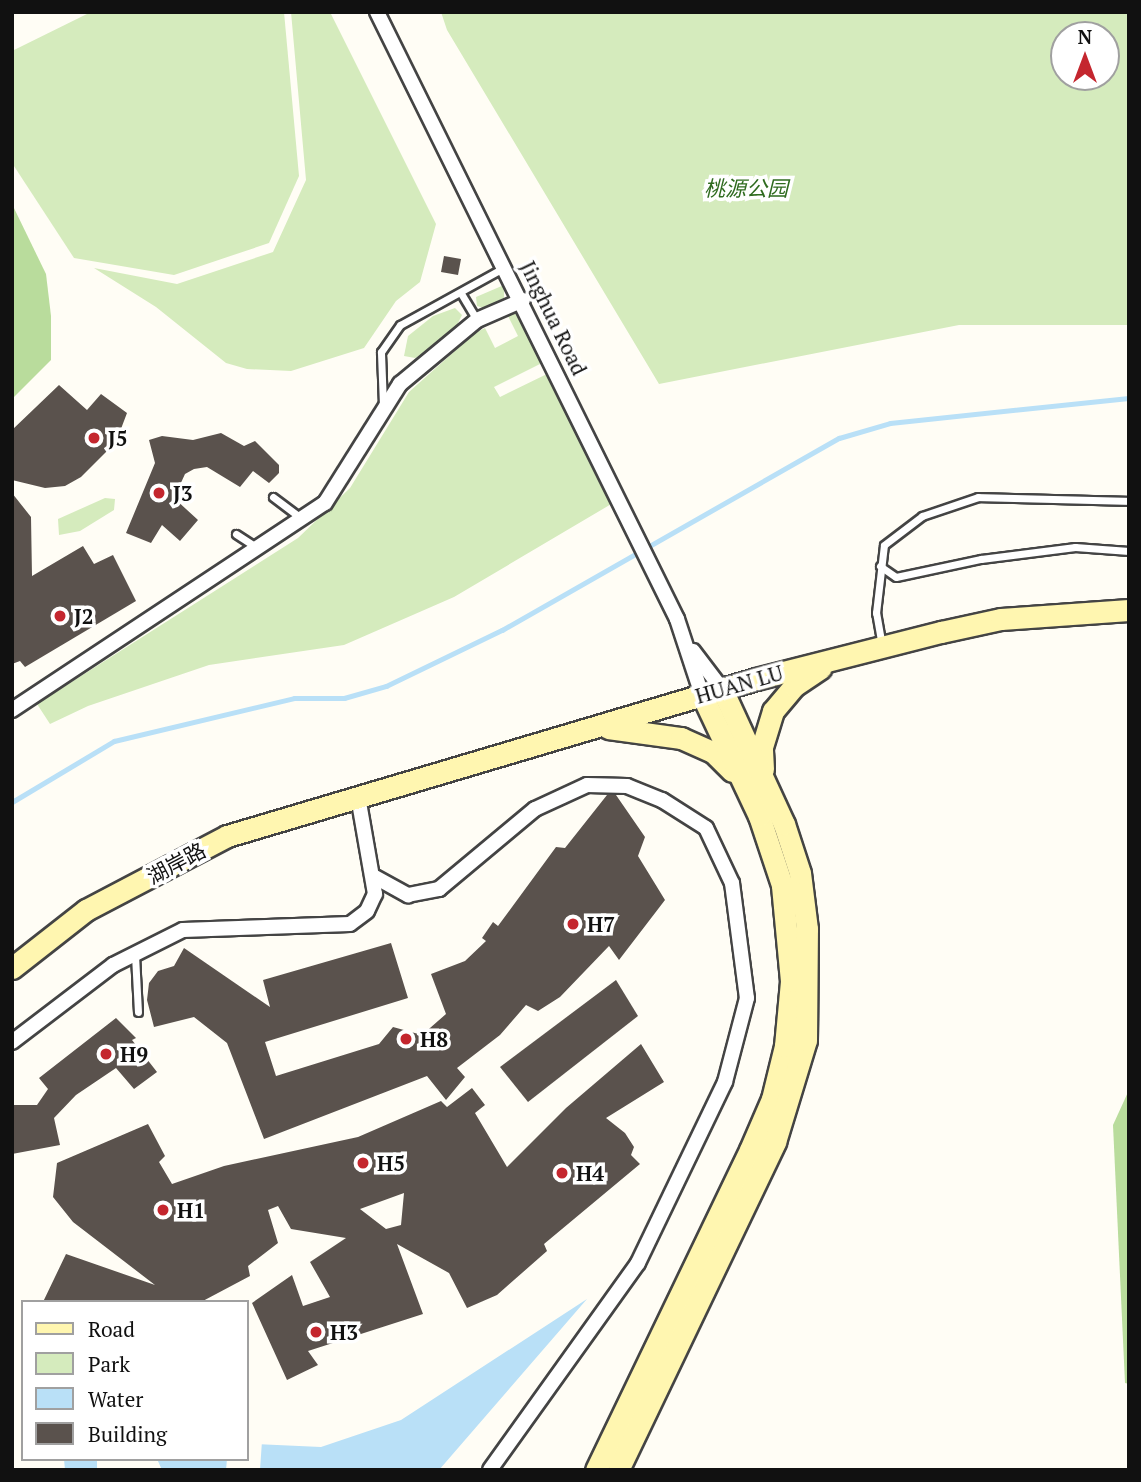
<!DOCTYPE html>
<meta charset="utf-8">
<style>
body{margin:0}
#map{position:relative;width:1141px;height:1482px;overflow:hidden;background:#fffdf5;font-family:"PT Serif","Noto Sans SC",serif}
div>[style]{position:absolute}
.green>*{inset:0;background:#d5ebbd}
.forest>*{inset:0;background:#b9dc9c}
.water>*{inset:0;background:#b9e0f7}
.pier>*{inset:0;background:#fffdf5}
.stream>*{height:5px;margin:-2.5px;padding:0 2.5px;transform-origin:2.5px;border-radius:2.5px;background:#b9e0f7}
.building>*{inset:0;background:#5a524d}
.roads{filter:drop-shadow(2px 0 #444) drop-shadow(-2px 0 #444) drop-shadow(0 2px #444) drop-shadow(0 -2px #444)}
.lane>*{height:7px;margin:-3.5px;padding:0 3.5px;transform-origin:3.5px;border-radius:3.5px;background:#fff}
.street>*{height:14px;margin:-7px;padding:0 7px;transform-origin:7px;border-radius:7px;background:#fff}
.secondary>*{height:21px;margin:-10.5px;padding:0 10.5px;transform-origin:10.5px;border-radius:10.5px;background:#fff6b0}
.dots>*{width:19px;height:19px;translate:-50% -50%;box-sizing:border-box;border:4px solid #fff;border-radius:50%}
span{translate:-50% -50%;white-space:nowrap;text-align:center;line-height:1.15;-webkit-text-stroke:7px #fff;paint-order:stroke}
.park-label{font-size:21px;color:#2f6b1f;font-style:italic}
.street-label{font-size:21px;color:#111}
.poi-label{font-size:21px;color:#111;font-weight:700}
.left{translate:0 -50%;text-align:left}
.frame{position:absolute;inset:0;border:14px solid #111;pointer-events:none}
.legend{position:absolute;left:21px;top:1300px;width:228px;height:161px;box-sizing:border-box;background:#fff;border:2px solid #a0a0a0;margin:0;padding:9px 12px;list-style:none;font-size:21px;color:#111}
.legend li{display:flex;align-items:center;gap:14px;height:35px}
.legend b{width:35px;border:2px solid #a0a0a0}
.north{position:absolute;left:1050px;top:21px;width:70px;height:70px;box-sizing:border-box;background:#fff;border:2px solid #a0a0a0;border-radius:50%;rotate:0deg;font-size:19px;font-weight:700;line-height:28px;text-align:center;color:#111}
.north::after{content:'';display:block;margin:auto;width:24px;height:32px;background:#c4262e;clip-path:polygon(50% 0,100% 100%,50% 72%,0 100%)}
</style>
<div id="map">
<div class="green">
<i style="clip-path:polygon(91px 12px,284px 12px,299px 176px,269px 243px,174px 275px,74px 258px,12px 163px,12px 51px)"></i>
<i style="clip-path:polygon(291px 12px,330px 12px,436px 224px,420px 282px,396px 301px,364px 348px,291px 371px,247px 369px,226px 363px,156px 307px,94px 268px,177px 284px,273px 252px,306px 180px)"></i>
<i style="clip-path:polygon(evenodd,441px 12px,1129px 12px,1129px 325px,959px 325px,659px 384px,447px 30px,441px 12px,1106px 35px,1106px 77px,1064px 77px,1064px 35px,1106px 35px)"></i>
<i style="clip-path:polygon(504px 285px,504px 298px,484px 308px,477px 306px,476px 297px)"></i>
<i style="clip-path:polygon(455px 308px,462px 315px,457px 325px,423px 354px,415px 358px,404px 356px,408px 336px,433px 316px)"></i>
<i style="clip-path:polygon(519px 311px,544px 362px,494px 387px,500px 397px,549px 373px,613px 503px,454px 597px,344px 645px,209px 665px,88px 706px,50px 724px,37px 704px,298px 538px,350px 488px,409px 392px,475px 333px,485px 328px,495px 348px,518px 336px,508px 316px)"></i>
<i style="clip-path:polygon(105px 498px,115px 499px,114px 510px,80px 531px,59px 535px,58px 519px)"></i>
</div>
<div class="forest">
<i style="clip-path:polygon(12px 204px,46px 274px,51px 316px,51px 360px,12px 399px)"></i>
<i style="clip-path:polygon(1129px 1090px,1129px 1384px,1125px 1383px,1113px 1125px)"></i>
</div>
<div class="water">
<i style="clip-path:polygon(587px 1299px,439px 1470px,162px 1470px,157px 1459px,247px 1459px,255px 1444px,321px 1447px,401px 1420px)"></i>
<i style="clip-path:polygon(64px 1459px,97px 1459px,97px 1470px,65px 1470px)"></i>
</div>
<div class="pier">
<i style="clip-path:polygon(247px 1437px,262px 1441px,260px 1470px,226px 1470px,227px 1459px,247px 1459px)"></i>
</div>
<div class="stream">
<i style="left:12px;top:802px;width:119px;rotate:-30.9deg"></i>
<i style="left:114px;top:741px;width:185px;rotate:-13.4deg"></i>
<i style="left:294px;top:698px;width:50px"></i>
<i style="left:344px;top:698px;width:44px;rotate:-15.9deg"></i>
<i style="left:386px;top:686px;width:129px;rotate:-25.8deg"></i>
<i style="left:502px;top:630px;width:388px;rotate:-29.7deg"></i>
<i style="left:839px;top:438px;width:53px;rotate:-16.4deg"></i>
<i style="left:890px;top:423px;width:240px;rotate:-6deg"></i>
</div>
<div class="building">
<i style="clip-path:polygon(444px 256px,461px 259px,458px 275px,441px 272px)"></i>
<i style="clip-path:polygon(59px 385px,87px 410px,101px 394px,127px 413px,116px 442px,81px 477px,65px 486px,45px 488px,12px 480px,12px 430px)"></i>
<i style="clip-path:polygon(221px 433px,244px 446px,255px 441px,279px 465px,279px 473px,269px 483px,253px 471px,240px 487px,207px 467px,194px 469px,185px 474px,174px 498px,198px 520px,180px 541px,162px 525px,151px 543px,126px 533px,155px 463px,149px 440px,162px 436px,193px 440px)"></i>
<i style="clip-path:polygon(12px 493px,31px 517px,32px 576px,83px 546px,94px 564px,113px 555px,136px 601px,25px 667px,20px 661px,12px 664px)"></i>
<i style="clip-path:polygon(607px 795px,616px 795px,645px 837px,638px 856px,665px 900px,619px 960px,609px 946px,560px 997px,538px 1011px,526px 1005px,500px 1035px,457px 1068px,465px 1077px,446px 1100px,427px 1076px,264px 1139px,227px 1043px,194px 1017px,154px 1027px,147px 1000px,149px 983px,158px 971px,174px 966px,184px 948px,270px 1007px,263px 980px,391px 943px,408px 998px,265px 1042px,276px 1076px,379px 1044px,393px 1027px,422px 1035px,446px 1014px,431px 974px,465px 961px,486px 941px,482px 938px,493px 922px,498px 926px,556px 847px,565px 848px)"></i>
<i style="clip-path:polygon(616px 980px,638px 1016px,528px 1102px,500px 1067px)"></i>
<i style="clip-path:polygon(116px 1018px,136px 1038px,132px 1040px,157px 1072px,134px 1089px,116px 1068px,76px 1095px,54px 1118px,60px 1145px,12px 1154px,12px 1105px,37px 1105px,48px 1089px,39px 1078px)"></i>
<i style="clip-path:polygon(evenodd,641px 1044px,664px 1082px,606px 1118px,625px 1133px,634px 1147px,631px 1155px,640px 1164px,544px 1244px,547px 1251px,497px 1295px,467px 1308px,449px 1273px,397px 1244px,423px 1314px,308px 1351px,318px 1365px,287px 1380px,252px 1303px,292px 1275px,303px 1306px,330px 1297px,310px 1262px,346px 1238px,291px 1229px,278px 1206px,268px 1210px,278px 1243px,248px 1266px,250px 1276px,201px 1302px,43px 1302px,66px 1254px,155px 1285px,73px 1222px,53px 1197px,57px 1163px,148px 1124px,165px 1156px,159px 1162px,172px 1184px,224px 1166px,358px 1137px,441px 1101px,447px 1107px,472px 1088px,485px 1105px,475px 1113px,507px 1167px,566px 1108px,641px 1044px,404px 1193px,401px 1225px,386px 1229px,360px 1209px,404px 1193px)"></i>
</div>
<div class="roads">
<div class="lane">
<i style="left:462px;top:295px;width:29px;rotate:59deg"></i>
<i style="left:383px;top:405px;width:53px;rotate:-92.2deg"></i>
<i style="left:381px;top:352px;width:33px;rotate:-55deg"></i>
<i style="left:400px;top:325px;width:120px;rotate:-28.9deg"></i>
<i style="left:273px;top:497px;width:36px;rotate:37deg"></i>
<i style="left:236px;top:534px;width:27px;rotate:33deg"></i>
<i style="left:880px;top:566px;width:19px;rotate:35deg"></i>
<i style="left:896px;top:577px;width:87px;rotate:-12deg"></i>
<i style="left:981px;top:559px;width:95px;rotate:-7.3deg"></i>
<i style="left:1075px;top:547px;width:54px;rotate:4.2deg"></i>
<i style="left:882px;top:646px;width:34px;rotate:-100deg"></i>
<i style="left:876px;top:613px;width:68px;rotate:-83.3deg"></i>
<i style="left:884px;top:545px;width:48px;rotate:-37.3deg"></i>
<i style="left:922px;top:516px;width:59px;rotate:-18.7deg"></i>
<i style="left:978px;top:497px;width:151px;rotate:1.5deg"></i>
<i style="left:135px;top:955px;width:57px;rotate:87deg"></i>
</div>
<div class="street">
<i style="left:377px;top:12px;width:677px;rotate:63.7deg"></i>
<i style="left:677px;top:619px;width:80px;rotate:71.8deg"></i>
<i style="left:693px;top:651px;width:48px;rotate:52.7deg"></i>
<i style="left:12px;top:710px;width:375px;rotate:-33.5deg"></i>
<i style="left:325px;top:503px;width:141px;rotate:-57.8deg"></i>
<i style="left:400px;top:384px;width:100px;rotate:-39.7deg"></i>
<i style="left:477px;top:320px;width:50px;rotate:-23.5deg"></i>
<i style="left:375px;top:877px;width:38px;rotate:29deg"></i>
<i style="left:408px;top:895px;width:32px;rotate:-11deg"></i>
<i style="left:439px;top:889px;width:125px;rotate:-39.8deg"></i>
<i style="left:535px;top:809px;width:57px;rotate:-24.8deg"></i>
<i style="left:587px;top:785px;width:40px;rotate:1.4deg"></i>
<i style="left:627px;top:786px;width:38px;rotate:22deg"></i>
<i style="left:662px;top:800px;width:52px;rotate:32.5deg"></i>
<i style="left:706px;top:828px;width:61px;rotate:64.7deg"></i>
<i style="left:732px;top:883px;width:116px;rotate:82.6deg"></i>
<i style="left:747px;top:998px;width:87px;rotate:104.7deg"></i>
<i style="left:725px;top:1082px;width:201px;rotate:115.7deg"></i>
<i style="left:638px;top:1263px;width:254px;rotate:125.6deg"></i>
<i style="left:12px;top:1042px;width:127px;rotate:-37.3deg"></i>
<i style="left:113px;top:965px;width:78px;rotate:-26.6deg"></i>
<i style="left:183px;top:930px;width:167px;rotate:-2.1deg"></i>
<i style="left:350px;top:924px;width:21px;rotate:-37deg"></i>
<i style="left:367px;top:911px;width:19px;rotate:-65deg"></i>
<i style="left:375px;top:894px;width:98px;rotate:-99.9deg"></i>
</div>
<div class="secondary">
<i style="left:608px;top:728px;width:74px;rotate:7.8deg"></i>
<i style="left:681px;top:738px;width:35px;rotate:24deg"></i>
<i style="left:713px;top:752px;width:27px;rotate:45deg"></i>
<i style="left:763px;top:769px;width:22px;rotate:-93deg"></i>
<i style="left:762px;top:747px;width:38px;rotate:-73deg"></i>
<i style="left:773px;top:711px;width:33px;rotate:-50deg"></i>
<i style="left:794px;top:686px;width:32px;rotate:-34deg"></i>
<i style="left:12px;top:968px;width:94px;rotate:-38.1deg"></i>
<i style="left:86px;top:910px;width:159px;rotate:-27.7deg"></i>
<i style="left:227px;top:836px;width:552px;rotate:-16.53deg"></i>
<i style="left:756px;top:679px;width:191px;rotate:-14.3deg"></i>
<i style="left:941px;top:632px;width:61px;rotate:-12.2deg"></i>
<i style="left:1001px;top:619px;width:128px;rotate:-4deg"></i>
<i style="left:596px;top:1470px;width:355px;rotate:-64.3deg"></i>
<i style="left:750px;top:1150px;width:56px;rotate:-66.7deg"></i>
<i style="left:772px;top:1099px;width:55px;rotate:-76.2deg"></i>
<i style="left:785px;top:1046px;width:65px;rotate:-84.7deg"></i>
<i style="left:791px;top:981px;width:96px;rotate:-95.4deg"></i>
<i style="left:782px;top:885px;width:73px;rotate:-108.4deg"></i>
<i style="left:759px;top:816px;width:134px;rotate:-115.2deg"></i>
<i style="left:618px;top:1470px;width:364px;rotate:-64.4deg"></i>
<i style="left:775px;top:1142px;width:107px;rotate:-73.1deg"></i>
<i style="left:806px;top:1040px;width:111px;rotate:-89.5deg"></i>
<i style="left:807px;top:929px;width:56px;rotate:-97.1deg"></i>
<i style="left:800px;top:873px;width:52px;rotate:-108.1deg"></i>
<i style="left:784px;top:824px;width:149px;rotate:-114.7deg"></i>
</div>
</div>
<div class="dots">
<i style="left:94px;top:438px;background:#c4262e"></i>
<i style="left:159px;top:493px;background:#c4262e"></i>
<i style="left:60px;top:616px;background:#c4262e"></i>
<i style="left:573px;top:924px;background:#c4262e"></i>
<i style="left:406px;top:1039px;background:#c4262e"></i>
<i style="left:106px;top:1054px;background:#c4262e"></i>
<i style="left:363px;top:1163px;background:#c4262e"></i>
<i style="left:562px;top:1173px;background:#c4262e"></i>
<i style="left:163px;top:1210px;background:#c4262e"></i>
<i style="left:316px;top:1332px;background:#c4262e"></i>
</div>
<div class="park-label">
<span style="left:746px;top:188px">桃源公园</span>
</div>
<div class="street-label">
<span style="left:554px;top:318px;rotate:64deg">Jinghua Road</span>
<span style="left:739px;top:684px;rotate:-16deg">HUAN LU</span>
<span style="left:176px;top:863px;rotate:-28deg">湖岸路</span>
</div>
<div class="poi-label">
<span class="left" style="left:108px;top:438px">J5</span>
<span class="left" style="left:173px;top:493px">J3</span>
<span class="left" style="left:74px;top:616px">J2</span>
<span class="left" style="left:587px;top:924px">H7</span>
<span class="left" style="left:420px;top:1039px">H8</span>
<span class="left" style="left:120px;top:1054px">H9</span>
<span class="left" style="left:377px;top:1163px">H5</span>
<span class="left" style="left:576px;top:1173px">H4</span>
<span class="left" style="left:177px;top:1210px">H1</span>
<span class="left" style="left:330px;top:1332px">H3</span>
</div>
<div class="frame"></div>
<ul class="legend">
<li><b style="height:9px;background:#fff6b0"></b>Road</li>
<li><b style="height:19px;background:#d5ebbd"></b>Park</li>
<li><b style="height:19px;background:#b9e0f7"></b>Water</li>
<li><b style="height:19px;background:#5a524d"></b>Building</li>
</ul>
<div class="north">N</div>
</div>
